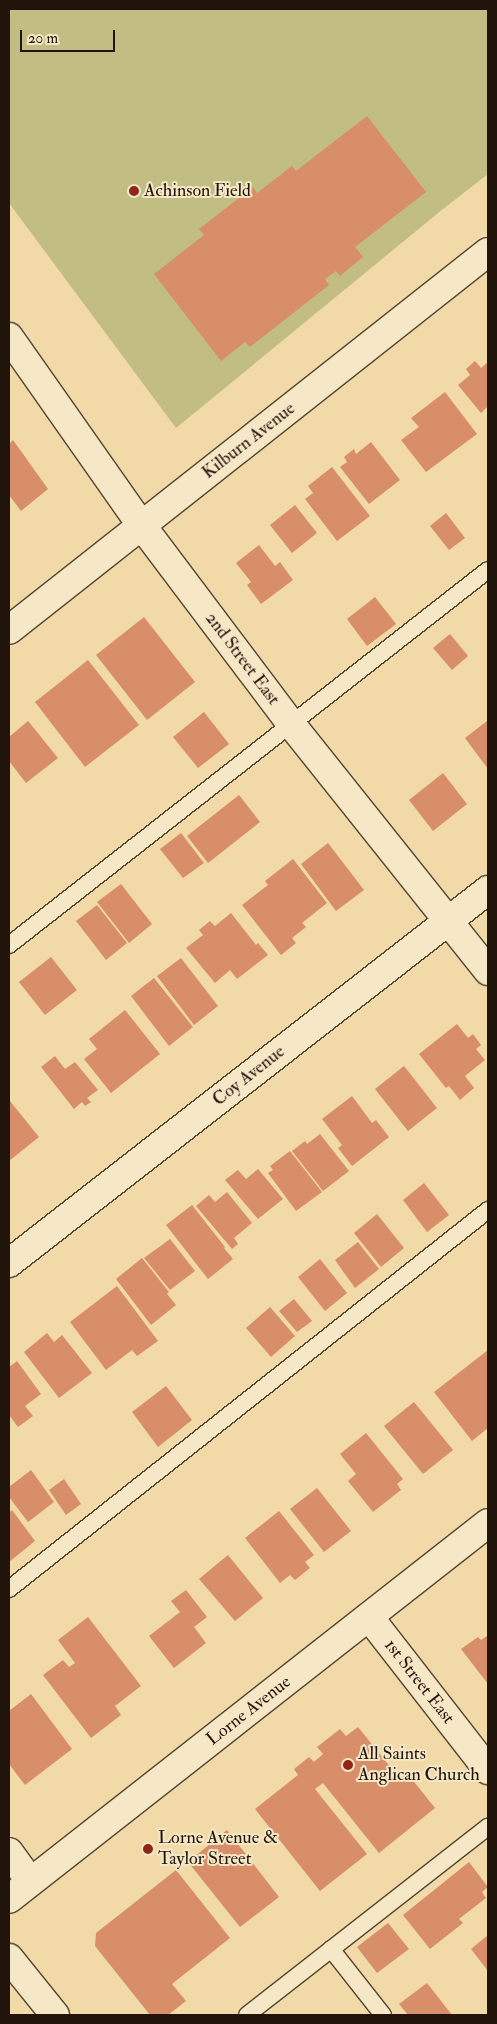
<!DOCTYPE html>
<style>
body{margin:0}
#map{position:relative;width:497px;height:2024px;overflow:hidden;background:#f1daa8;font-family:"IM FELL Double Pica",serif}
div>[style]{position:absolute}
.green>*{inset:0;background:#c1bd83}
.building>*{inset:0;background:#d78e69}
.roads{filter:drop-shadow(1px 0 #554632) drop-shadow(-1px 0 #554632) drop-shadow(0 1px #554632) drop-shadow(0 -1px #554632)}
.lane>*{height:16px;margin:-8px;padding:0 8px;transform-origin:8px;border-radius:8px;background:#f6e7c6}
.street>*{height:28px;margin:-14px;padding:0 14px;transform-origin:14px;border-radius:14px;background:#f6e7c6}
.secondary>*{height:28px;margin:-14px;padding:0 14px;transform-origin:14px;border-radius:14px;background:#f6e7c6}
.dots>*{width:14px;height:14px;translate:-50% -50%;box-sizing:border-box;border:2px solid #f6e7c6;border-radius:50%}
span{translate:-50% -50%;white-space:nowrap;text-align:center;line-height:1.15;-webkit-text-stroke:4px #f6e7c6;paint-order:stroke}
.poi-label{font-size:18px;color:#21140b}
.left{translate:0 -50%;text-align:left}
.street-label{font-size:18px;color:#21140b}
.frame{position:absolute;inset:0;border:10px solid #21140b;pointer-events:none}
.scale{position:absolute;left:20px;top:30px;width:95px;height:22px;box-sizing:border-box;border:2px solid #21140b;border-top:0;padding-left:6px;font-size:15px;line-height:18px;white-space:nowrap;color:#21140b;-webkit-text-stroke:4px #f6e7c6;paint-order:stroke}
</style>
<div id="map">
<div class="green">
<i style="clip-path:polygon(9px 9px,488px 9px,488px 174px,443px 209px,176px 428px,9px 203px)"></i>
</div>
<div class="building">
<i style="clip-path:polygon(367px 116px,426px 192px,355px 247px,363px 257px,340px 276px,336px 271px,325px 279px,329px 285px,250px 347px,245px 342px,221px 361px,154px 274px,204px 235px,199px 229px,253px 187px,257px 193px,292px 166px,296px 171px)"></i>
<i style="clip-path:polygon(475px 361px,481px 368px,488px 362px,488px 406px,481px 413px,458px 385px,470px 375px,466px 369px)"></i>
<i style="clip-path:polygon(445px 392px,477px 434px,426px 472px,401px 440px,419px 427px,411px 418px)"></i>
<i style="clip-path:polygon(13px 440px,48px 489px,21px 511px,9px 495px,9px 444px)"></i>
<i style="clip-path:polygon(371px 442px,400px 480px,369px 504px,340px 467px,347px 462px,344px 457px,354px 449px,356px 454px)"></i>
<i style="clip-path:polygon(332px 467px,370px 516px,337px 541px,305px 499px,313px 493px,308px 486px)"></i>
<i style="clip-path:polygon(295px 505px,317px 533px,292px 553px,270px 525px)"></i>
<i style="clip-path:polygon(446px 513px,465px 538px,449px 550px,430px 526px)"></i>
<i style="clip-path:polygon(259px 545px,275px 566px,280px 562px,293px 580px,261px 604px,247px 585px,251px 582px,236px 563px)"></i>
<i style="clip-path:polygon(375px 597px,396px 624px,367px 646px,347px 619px)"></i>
<i style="clip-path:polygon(144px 617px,195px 682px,147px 720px,96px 655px)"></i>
<i style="clip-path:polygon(450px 634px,468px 656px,452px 670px,433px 648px)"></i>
<i style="clip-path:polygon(88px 660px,139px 725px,85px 767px,35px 702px)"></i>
<i style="clip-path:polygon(204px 712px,229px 744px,198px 768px,173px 737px)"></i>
<i style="clip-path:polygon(28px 721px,58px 758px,26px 783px,9px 761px,9px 737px)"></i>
<i style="clip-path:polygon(487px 721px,488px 723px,488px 769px,465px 738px)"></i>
<i style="clip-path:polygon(443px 773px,467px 804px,433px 831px,409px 800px)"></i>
<i style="clip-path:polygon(239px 795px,260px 822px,208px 863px,187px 836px)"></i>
<i style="clip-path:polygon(181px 833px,204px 863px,183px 878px,160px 849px)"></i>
<i style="clip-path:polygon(328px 843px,364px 890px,336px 911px,301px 864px)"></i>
<i style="clip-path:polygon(293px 859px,327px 903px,302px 923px,306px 927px,292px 938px,296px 943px,281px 955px,242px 905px,268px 885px,265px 881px)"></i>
<i style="clip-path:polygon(121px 884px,152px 924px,129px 943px,97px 902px)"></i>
<i style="clip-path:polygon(97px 905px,127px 943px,106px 960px,76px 921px)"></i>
<i style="clip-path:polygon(231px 913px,256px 945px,258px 943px,268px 955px,237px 979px,230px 970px,215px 983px,186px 948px,203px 935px,199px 930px,210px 921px,215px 926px)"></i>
<i style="clip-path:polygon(51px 957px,77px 990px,45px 1015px,19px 982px)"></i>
<i style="clip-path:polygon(181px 958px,218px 1006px,194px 1025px,157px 976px)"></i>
<i style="clip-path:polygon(154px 978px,193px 1027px,169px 1046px,131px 996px)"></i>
<i style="clip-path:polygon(125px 1010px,160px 1054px,111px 1093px,84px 1059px,97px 1049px,89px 1039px)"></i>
<i style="clip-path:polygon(457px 1024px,468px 1038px,473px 1034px,481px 1045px,476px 1049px,485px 1060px,465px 1076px,474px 1088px,460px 1100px,449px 1086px,446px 1088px,419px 1054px)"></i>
<i style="clip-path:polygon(55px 1056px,65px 1069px,75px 1062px,98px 1090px,87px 1098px,91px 1102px,85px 1106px,82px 1102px,74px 1109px,41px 1067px)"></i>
<i style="clip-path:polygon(404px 1066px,437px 1108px,408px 1131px,375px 1089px)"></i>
<i style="clip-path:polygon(352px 1096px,372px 1123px,376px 1120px,389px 1137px,352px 1166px,338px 1148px,342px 1145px,322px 1119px)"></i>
<i style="clip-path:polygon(10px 1101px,39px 1137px,9px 1161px,9px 1102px)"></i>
<i style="clip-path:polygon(320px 1134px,349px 1171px,323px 1191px,292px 1151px,305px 1141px,307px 1144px)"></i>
<i style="clip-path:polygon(290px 1151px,322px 1192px,296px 1211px,268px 1173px,273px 1170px,270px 1166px)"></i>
<i style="clip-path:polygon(258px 1169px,283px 1199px,258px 1219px,225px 1180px,238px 1170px,246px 1179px)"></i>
<i style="clip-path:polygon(424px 1183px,449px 1215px,427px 1232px,403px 1200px)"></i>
<i style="clip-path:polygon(227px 1192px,252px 1223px,234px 1238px,238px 1244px,232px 1249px,196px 1206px,209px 1195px,215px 1202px)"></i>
<i style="clip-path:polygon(192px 1205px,225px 1247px,224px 1248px,233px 1259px,208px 1279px,166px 1225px)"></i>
<i style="clip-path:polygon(377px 1214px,404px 1248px,381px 1267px,354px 1233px)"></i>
<i style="clip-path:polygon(170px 1239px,195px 1271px,170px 1290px,144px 1258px)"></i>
<i style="clip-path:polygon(358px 1242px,379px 1269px,355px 1288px,335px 1260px)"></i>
<i style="clip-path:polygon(142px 1258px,169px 1292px,167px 1294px,176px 1305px,151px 1325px,116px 1279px)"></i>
<i style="clip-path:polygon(320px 1259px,347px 1293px,325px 1311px,298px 1277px)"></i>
<i style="clip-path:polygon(117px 1286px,158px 1341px,137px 1356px,132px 1350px,106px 1370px,70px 1322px)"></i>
<i style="clip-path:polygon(294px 1299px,312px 1321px,297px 1332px,279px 1311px)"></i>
<i style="clip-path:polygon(270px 1307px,295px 1336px,271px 1357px,246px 1328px)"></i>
<i style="clip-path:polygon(47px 1333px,54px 1342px,62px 1335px,92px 1373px,59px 1398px,24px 1352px)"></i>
<i style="clip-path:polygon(488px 1350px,488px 1428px,472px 1441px,434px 1392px)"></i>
<i style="clip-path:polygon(17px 1361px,41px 1394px,25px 1406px,33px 1416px,18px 1427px,9px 1415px,9px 1367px)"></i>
<i style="clip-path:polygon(166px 1386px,192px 1420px,158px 1447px,132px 1412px)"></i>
<i style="clip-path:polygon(414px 1402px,453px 1450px,423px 1474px,384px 1426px)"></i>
<i style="clip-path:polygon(366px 1433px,403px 1479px,397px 1484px,401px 1490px,373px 1512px,348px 1481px,356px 1474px,340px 1454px)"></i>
<i style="clip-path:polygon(31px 1470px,54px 1502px,28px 1522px,9px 1497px,9px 1487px)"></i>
<i style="clip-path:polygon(64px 1479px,81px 1504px,66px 1515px,49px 1490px)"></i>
<i style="clip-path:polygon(317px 1488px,351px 1531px,324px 1552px,290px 1509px)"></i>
<i style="clip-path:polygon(12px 1510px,35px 1541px,9px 1562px,9px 1513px)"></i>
<i style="clip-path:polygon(279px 1511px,314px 1555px,305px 1562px,310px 1568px,295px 1580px,290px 1575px,280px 1583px,245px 1538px)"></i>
<i style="clip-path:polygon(228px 1555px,263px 1598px,235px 1621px,199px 1579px)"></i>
<i style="clip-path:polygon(186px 1590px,207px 1617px,194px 1627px,206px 1643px,174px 1668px,149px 1636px,180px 1612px,171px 1601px)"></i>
<i style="clip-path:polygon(88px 1617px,141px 1686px,115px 1706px,121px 1715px,91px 1738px,43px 1675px,63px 1660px,69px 1667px,75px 1663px,58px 1640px)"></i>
<i style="clip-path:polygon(487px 1636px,488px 1637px,488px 1684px,461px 1649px,478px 1637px,481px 1640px)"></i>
<i style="clip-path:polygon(31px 1694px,72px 1749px,25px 1785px,9px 1764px,9px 1711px)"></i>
<i style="clip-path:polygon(358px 1727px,400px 1779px,407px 1773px,435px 1808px,379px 1853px,323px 1783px,315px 1789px,367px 1854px,320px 1891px,255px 1809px,298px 1775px,294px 1769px,309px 1757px,314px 1762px,323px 1754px,317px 1747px,340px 1729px,346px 1736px)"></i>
<i style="clip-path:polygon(227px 1830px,279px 1897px,240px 1927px,188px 1862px)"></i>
<i style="clip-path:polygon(469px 1862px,488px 1887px,482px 1892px,486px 1898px,459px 1919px,463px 1923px,430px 1949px,403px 1915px)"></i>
<i style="clip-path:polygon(176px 1870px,230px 1938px,172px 1984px,186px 2001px,168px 2015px,150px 2015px,95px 1946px,96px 1933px)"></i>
<i style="clip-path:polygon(388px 1923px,409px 1949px,377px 1973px,357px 1947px)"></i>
<i style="clip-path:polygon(488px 1935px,488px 1971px,471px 1949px)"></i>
<i style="clip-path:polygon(427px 1983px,452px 2015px,408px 2015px,399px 2004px)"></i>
</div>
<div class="roads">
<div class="lane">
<i style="left:9px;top:945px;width:608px;rotate:-38.06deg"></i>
<i style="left:9px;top:1589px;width:611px;rotate:-38.35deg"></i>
<i style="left:331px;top:1949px;width:84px;rotate:51.8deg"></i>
<i style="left:247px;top:2015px;width:306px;rotate:-38deg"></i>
</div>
<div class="street">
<i style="left:9px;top:337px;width:231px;rotate:54.9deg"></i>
<i style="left:142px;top:526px;width:248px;rotate:53deg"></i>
<i style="left:291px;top:724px;width:316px;rotate:51.4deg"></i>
<i style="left:9px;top:630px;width:610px;rotate:-38.28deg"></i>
<i style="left:9px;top:1263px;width:607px;rotate:-37.91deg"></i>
<i style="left:369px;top:1617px;width:194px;rotate:52.1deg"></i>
</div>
<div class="secondary">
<i style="left:9px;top:1852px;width:36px;rotate:54deg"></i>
<i style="left:9px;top:1899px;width:609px;rotate:-38.13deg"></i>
<i style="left:9px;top:1958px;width:73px;rotate:51.1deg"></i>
</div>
</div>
<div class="dots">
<i style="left:134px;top:191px;background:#8f2418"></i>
<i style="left:348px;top:1765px;background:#8f2418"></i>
<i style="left:148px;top:1849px;background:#8f2418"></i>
</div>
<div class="poi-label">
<span class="left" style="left:144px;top:191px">Achinson Field</span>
<span class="left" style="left:358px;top:1765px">All Saints<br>Anglican Church</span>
<span class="left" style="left:158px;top:1849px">Lorne Avenue &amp;<br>Taylor Street</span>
</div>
<div class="street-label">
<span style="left:249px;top:441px;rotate:-38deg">Kilburn Avenue</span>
<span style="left:242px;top:659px;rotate:53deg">2nd Street East</span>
<span style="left:249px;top:1076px;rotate:-38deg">Coy Avenue</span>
<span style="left:419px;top:1682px;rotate:52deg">1st Street East</span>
<span style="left:249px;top:1711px;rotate:-38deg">Lorne Avenue</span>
</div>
<div class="frame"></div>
<div class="scale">20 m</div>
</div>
